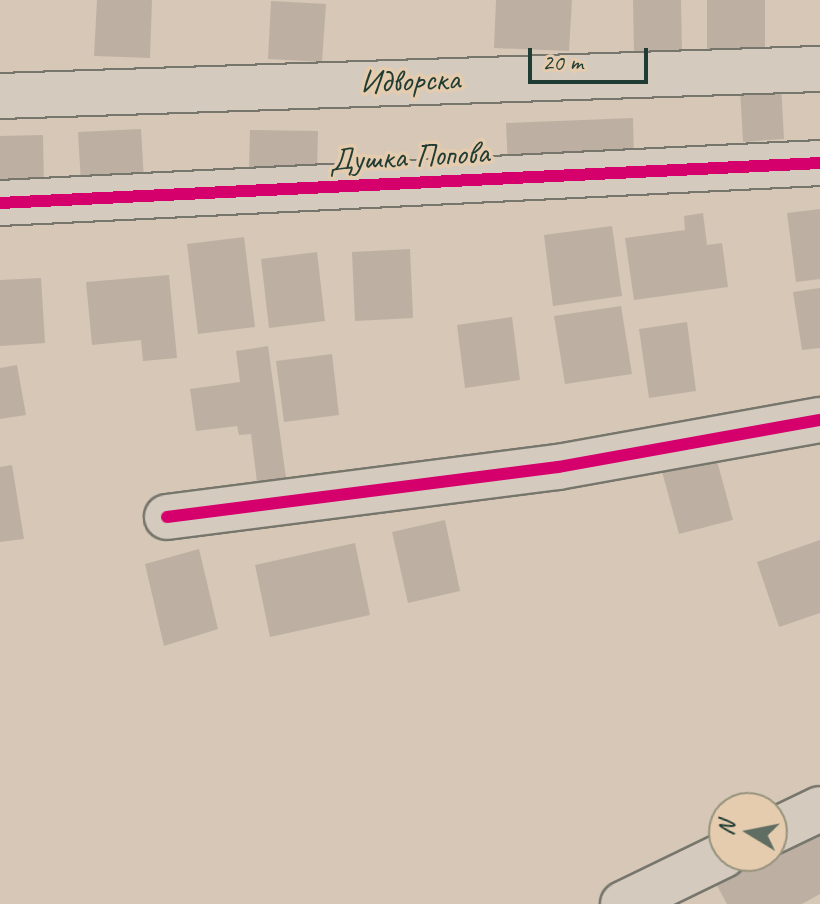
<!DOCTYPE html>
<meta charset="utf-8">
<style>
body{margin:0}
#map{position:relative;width:820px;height:904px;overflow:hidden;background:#d6c7b6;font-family:Caveat,sans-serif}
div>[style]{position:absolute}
.building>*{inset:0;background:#bdb0a3}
.roads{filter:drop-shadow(2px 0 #77766c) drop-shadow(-2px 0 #77766c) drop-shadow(0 2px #77766c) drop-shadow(0 -2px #77766c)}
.minor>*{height:44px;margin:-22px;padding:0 22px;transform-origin:22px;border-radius:22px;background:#d4cabe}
.cycleway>*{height:12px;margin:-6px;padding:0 6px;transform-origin:6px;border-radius:6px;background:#d6006c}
span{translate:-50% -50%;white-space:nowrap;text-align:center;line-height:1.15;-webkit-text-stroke:7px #e6ccae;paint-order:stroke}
.street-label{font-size:32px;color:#1f3d34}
.north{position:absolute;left:708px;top:792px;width:80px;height:80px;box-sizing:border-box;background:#e6ccae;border:2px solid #96937d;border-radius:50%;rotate:280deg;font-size:22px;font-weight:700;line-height:32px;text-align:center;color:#1f3d34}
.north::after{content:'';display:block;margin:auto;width:28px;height:36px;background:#5f6d62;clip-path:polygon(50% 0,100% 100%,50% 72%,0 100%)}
.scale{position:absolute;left:528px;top:48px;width:120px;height:36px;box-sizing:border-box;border:4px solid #1f3d34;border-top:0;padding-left:10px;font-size:24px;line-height:28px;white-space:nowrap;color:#1f3d34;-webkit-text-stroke:6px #e6ccae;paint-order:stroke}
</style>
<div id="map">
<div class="building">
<i style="clip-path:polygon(97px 0,152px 0,150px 58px,94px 56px)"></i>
<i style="clip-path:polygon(496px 0,572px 0,569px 51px,494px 48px)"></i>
<i style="clip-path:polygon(633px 0,681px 0,682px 52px,634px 53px)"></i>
<i style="clip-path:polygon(707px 0,765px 0,765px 49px,707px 49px)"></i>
<i style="clip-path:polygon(271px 1px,326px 4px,322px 62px,268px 59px)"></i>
<i style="clip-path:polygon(781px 85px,784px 139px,743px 142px,740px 88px)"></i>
<i style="clip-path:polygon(633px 118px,634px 161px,508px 167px,506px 123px)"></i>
<i style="clip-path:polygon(141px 129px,144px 181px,81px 184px,78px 132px)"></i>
<i style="clip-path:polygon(250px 130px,318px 131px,317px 173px,249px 171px)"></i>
<i style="clip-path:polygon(43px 135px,44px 189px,0 190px,0 136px)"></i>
<i style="clip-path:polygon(820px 209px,820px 279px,796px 282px,787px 213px)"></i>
<i style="clip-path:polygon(703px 213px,707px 245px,722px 243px,728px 287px,634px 300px,625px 238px,685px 230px,684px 216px)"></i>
<i style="clip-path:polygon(612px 226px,622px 296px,553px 306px,544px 235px)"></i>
<i style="clip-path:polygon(244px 237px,255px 327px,198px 334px,187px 244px)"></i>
<i style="clip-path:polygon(410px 249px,413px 318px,355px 321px,352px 252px)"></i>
<i style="clip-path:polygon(317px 252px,325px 321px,269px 328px,261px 259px)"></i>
<i style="clip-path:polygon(169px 275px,177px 358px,143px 361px,141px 340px,92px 345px,86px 282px)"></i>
<i style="clip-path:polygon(41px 278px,45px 343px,0 346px,0 280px)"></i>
<i style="clip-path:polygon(820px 288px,820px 348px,802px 350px,793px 292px)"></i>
<i style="clip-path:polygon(621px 306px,632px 374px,565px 384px,554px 316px)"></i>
<i style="clip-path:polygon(512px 317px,520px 380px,465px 388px,457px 325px)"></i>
<i style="clip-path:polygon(687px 322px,696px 391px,649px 398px,639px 329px)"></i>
<i style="clip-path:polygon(268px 346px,286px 478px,257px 482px,251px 434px,239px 435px,237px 426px,196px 431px,190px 389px,240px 382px,236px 351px)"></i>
<i style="clip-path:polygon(332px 354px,339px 415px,284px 422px,276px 361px)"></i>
<i style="clip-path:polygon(17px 365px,26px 415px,0 419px,0 368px)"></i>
<i style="clip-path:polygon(712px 442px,733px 520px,679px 534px,658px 457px)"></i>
<i style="clip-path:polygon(12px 465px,24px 539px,0 542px,0 467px)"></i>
<i style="clip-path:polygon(445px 520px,460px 591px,408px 603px,392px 532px)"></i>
<i style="clip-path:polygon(820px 540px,820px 613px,779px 627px,757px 562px)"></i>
<i style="clip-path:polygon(355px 543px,370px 615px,270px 637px,255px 565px)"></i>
<i style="clip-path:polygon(199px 549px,218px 629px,164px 646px,145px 564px)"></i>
<i style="clip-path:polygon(820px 827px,820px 894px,802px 904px,727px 904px,714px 880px,772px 856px)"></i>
</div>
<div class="roads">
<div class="minor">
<i style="left:0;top:96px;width:820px;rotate:-1.89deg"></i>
<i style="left:0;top:203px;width:821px;rotate:-2.79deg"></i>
<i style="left:167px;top:517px;width:394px;rotate:-7.3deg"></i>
<i style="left:558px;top:467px;width:266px;rotate:-10.2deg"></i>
<i style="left:772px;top:832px;width:53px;rotate:-25.6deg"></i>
<i style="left:623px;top:904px;width:112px;rotate:-25.9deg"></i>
</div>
</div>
<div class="cycleway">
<i style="left:0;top:203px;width:821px;rotate:-2.79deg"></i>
<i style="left:167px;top:517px;width:394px;rotate:-7.3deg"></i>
<i style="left:558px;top:467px;width:266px;rotate:-10.2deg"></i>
</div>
<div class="street-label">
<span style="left:410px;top:81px;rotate:-2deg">Идворска</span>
<span style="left:409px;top:157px;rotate:-3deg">Душка Попова</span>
</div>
<div class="north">N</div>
<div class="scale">20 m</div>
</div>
